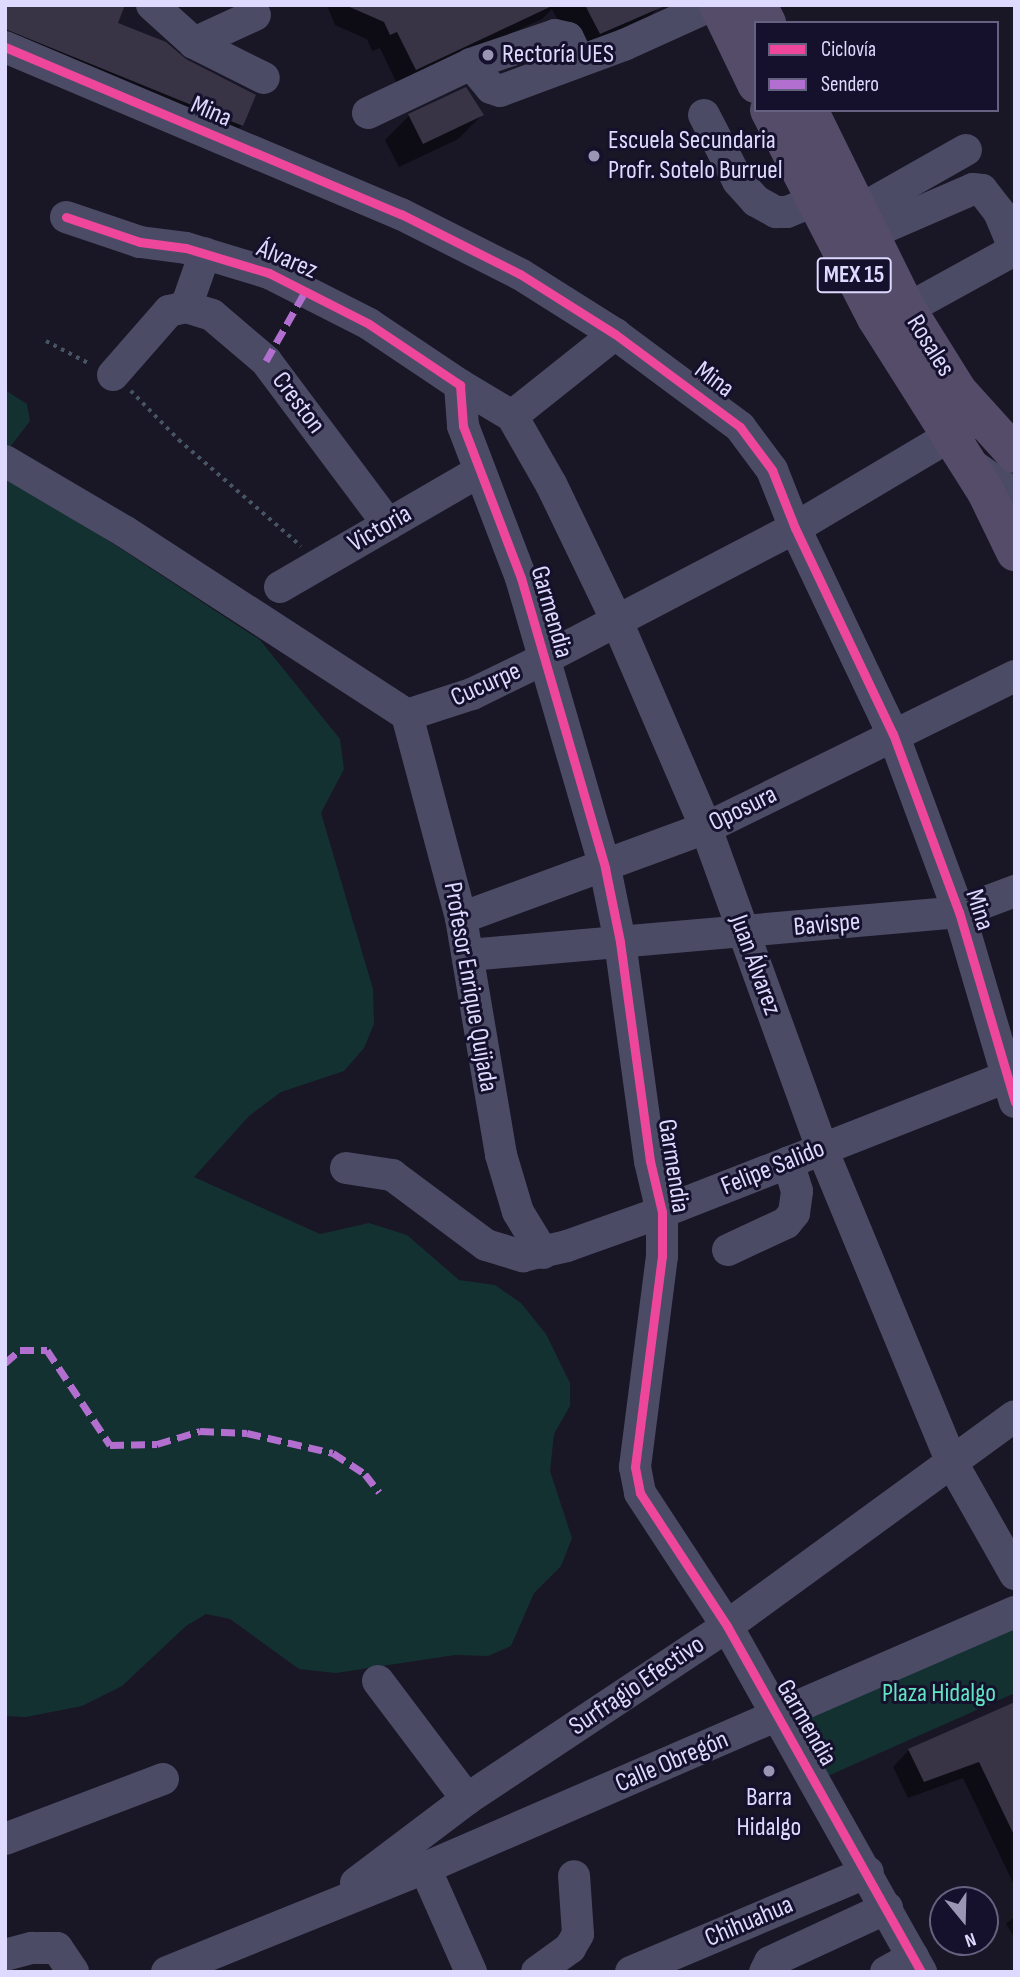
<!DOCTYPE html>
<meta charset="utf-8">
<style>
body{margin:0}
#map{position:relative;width:1020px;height:1977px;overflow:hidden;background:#191625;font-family:"Sofia Sans Condensed",sans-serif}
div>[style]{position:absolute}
.green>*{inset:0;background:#143132}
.shadow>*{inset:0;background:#0007}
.building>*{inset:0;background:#383446}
.path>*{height:3.5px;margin-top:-1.75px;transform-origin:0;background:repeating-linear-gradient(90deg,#475463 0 3.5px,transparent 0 8.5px)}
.minor>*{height:32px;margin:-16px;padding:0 16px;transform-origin:16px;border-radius:16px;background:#4c4b66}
.major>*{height:38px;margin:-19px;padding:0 19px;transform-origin:19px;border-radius:19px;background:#554c6a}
.quiet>*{height:7px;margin-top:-3.5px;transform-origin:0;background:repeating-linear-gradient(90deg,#b36fd0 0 14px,transparent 0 21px)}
.cycleway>*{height:9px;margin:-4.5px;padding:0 4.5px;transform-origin:4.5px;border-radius:4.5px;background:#ed469a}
.dots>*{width:19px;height:19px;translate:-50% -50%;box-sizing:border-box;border:4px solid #15102b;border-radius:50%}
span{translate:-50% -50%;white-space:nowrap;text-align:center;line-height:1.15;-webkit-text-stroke:6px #15102b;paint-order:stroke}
.shield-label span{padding:2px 5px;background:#15102b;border:2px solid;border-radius:5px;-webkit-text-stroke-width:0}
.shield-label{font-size:24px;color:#dedaff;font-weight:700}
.poi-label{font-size:26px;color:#dedaff}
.left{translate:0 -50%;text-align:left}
.street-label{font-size:26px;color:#dedaff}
.park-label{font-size:26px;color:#61e4c3}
.frame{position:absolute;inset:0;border:7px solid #dedaff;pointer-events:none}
.legend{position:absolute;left:754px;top:21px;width:245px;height:91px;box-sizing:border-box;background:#15102b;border:2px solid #656180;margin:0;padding:9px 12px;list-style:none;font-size:21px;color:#dedaff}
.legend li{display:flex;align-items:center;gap:14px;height:35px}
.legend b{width:35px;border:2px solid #656180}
.north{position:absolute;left:929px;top:1886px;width:70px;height:70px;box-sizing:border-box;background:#15102b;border:2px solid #656180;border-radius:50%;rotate:161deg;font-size:19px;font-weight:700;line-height:28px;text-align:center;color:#dedaff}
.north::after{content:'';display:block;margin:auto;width:24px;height:32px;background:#9995b3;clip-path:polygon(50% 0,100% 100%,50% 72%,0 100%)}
</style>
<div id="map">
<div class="green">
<i style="clip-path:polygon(5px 390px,27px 404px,30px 421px,10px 447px,39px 495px,260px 640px,340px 739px,344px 769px,321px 813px,373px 989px,374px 1024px,364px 1048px,344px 1071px,281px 1092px,249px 1116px,194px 1177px,320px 1234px,369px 1223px,407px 1235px,459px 1280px,495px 1285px,521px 1303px,546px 1334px,570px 1383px,570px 1406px,554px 1434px,550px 1471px,572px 1538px,561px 1566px,534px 1593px,511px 1646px,488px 1656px,455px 1655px,336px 1673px,299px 1669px,230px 1619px,206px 1614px,186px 1626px,122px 1686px,82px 1706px,26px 1717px,5px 1716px)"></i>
<i style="clip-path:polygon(1015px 1627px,1015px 1693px,821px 1779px,797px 1724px)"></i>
</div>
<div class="shadow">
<i style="clip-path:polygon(5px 5px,116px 24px,242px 125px,226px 141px,5px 49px)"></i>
<i style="clip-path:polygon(327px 5px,657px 5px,658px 8px,634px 32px,576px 57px,552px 9px,542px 19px,398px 86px,380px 48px,372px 51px,367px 39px,335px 25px)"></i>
<i style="clip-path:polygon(482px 115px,458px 139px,399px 167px,385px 140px,409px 116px)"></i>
<i style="clip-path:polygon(1015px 1703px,1015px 1887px,963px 1778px,908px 1798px,893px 1767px,909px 1750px)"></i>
<i style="clip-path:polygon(1015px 1916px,1015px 1938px,1006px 1924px)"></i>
</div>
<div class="building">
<i style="clip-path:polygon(5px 5px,125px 5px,118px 23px,166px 42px,186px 59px,256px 95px,243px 126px,5px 29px)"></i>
<i style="clip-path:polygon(345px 5px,554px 5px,416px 70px,397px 32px,390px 35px,384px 22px)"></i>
<i style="clip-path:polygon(585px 5px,667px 5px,600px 34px)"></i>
<i style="clip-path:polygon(466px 87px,484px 115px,423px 144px,408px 114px)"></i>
<i style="clip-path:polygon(1015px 1702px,1015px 1837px,979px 1762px,924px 1782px,908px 1749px)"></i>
</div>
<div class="path">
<i style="left:46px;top:341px;width:50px;rotate:27.6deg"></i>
<i style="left:131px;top:391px;width:69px;rotate:45.6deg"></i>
<i style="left:179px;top:440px;width:162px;rotate:41deg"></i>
</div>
<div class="minor">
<i style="left:152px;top:5px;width:57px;rotate:42.1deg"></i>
<i style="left:194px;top:43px;width:78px;rotate:26.6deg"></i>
<i style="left:194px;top:43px;width:67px;rotate:-24.7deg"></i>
<i style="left:5px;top:47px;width:430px;rotate:22.9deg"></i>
<i style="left:401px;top:214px;width:133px;rotate:26.8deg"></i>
<i style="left:520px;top:274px;width:112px;rotate:32.3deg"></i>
<i style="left:615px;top:334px;width:156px;rotate:36.6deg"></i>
<i style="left:740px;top:427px;width:54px;rotate:53.3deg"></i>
<i style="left:772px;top:470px;width:62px;rotate:68.4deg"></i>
<i style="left:795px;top:528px;width:228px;rotate:64.6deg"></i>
<i style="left:893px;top:734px;width:190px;rotate:69.7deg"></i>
<i style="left:959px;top:912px;width:198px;rotate:73.6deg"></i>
<i style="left:471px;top:64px;width:31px;rotate:50deg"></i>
<i style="left:491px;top:88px;width:9px;rotate:18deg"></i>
<i style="left:500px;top:91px;width:132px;rotate:-20.4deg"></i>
<i style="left:624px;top:45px;width:97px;rotate:-24.4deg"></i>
<i style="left:368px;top:113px;width:114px;rotate:-25.4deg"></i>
<i style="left:471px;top:64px;width:89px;rotate:-19deg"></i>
<i style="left:555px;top:35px;width:13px;rotate:13deg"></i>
<i style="left:568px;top:38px;width:23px;rotate:65deg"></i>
<i style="left:704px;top:115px;width:74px;rotate:62.7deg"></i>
<i style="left:738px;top:181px;width:27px;rotate:48deg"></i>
<i style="left:756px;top:201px;width:23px;rotate:29deg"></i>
<i style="left:776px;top:212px;width:11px"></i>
<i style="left:787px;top:212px;width:31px;rotate:-22deg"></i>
<i style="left:858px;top:211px;width:124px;rotate:-29.5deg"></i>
<i style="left:66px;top:217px;width:78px;rotate:18.7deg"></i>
<i style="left:140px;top:242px;width:46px;rotate:7.4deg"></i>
<i style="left:186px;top:248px;width:87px;rotate:16.8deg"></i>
<i style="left:269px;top:273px;width:112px;rotate:27deg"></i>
<i style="left:369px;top:324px;width:110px;rotate:33.8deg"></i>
<i style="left:460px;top:385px;width:41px;rotate:85.8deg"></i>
<i style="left:463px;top:426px;width:163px;rotate:69.1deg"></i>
<i style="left:521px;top:578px;width:302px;rotate:73.8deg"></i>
<i style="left:605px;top:868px;width:76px;rotate:78.5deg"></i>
<i style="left:620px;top:942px;width:221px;rotate:82.2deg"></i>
<i style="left:650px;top:1161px;width:52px;rotate:76.8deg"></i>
<i style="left:662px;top:1212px;width:44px;rotate:90deg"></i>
<i style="left:662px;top:1256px;width:213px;rotate:97.3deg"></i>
<i style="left:635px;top:1467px;width:26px;rotate:79deg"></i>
<i style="left:640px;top:1493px;width:159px;rotate:56.8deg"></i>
<i style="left:727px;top:1626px;width:397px;rotate:60.7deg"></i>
<i style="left:869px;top:234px;width:113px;rotate:-23.4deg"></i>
<i style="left:973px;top:189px;width:9px;rotate:6deg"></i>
<i style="left:982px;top:190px;width:28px;rotate:52deg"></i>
<i style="left:999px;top:212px;width:33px;rotate:67deg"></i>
<i style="left:1012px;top:242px;width:13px;rotate:113deg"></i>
<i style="left:1007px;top:254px;width:114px;rotate:151.2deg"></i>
<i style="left:186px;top:307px;width:57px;rotate:-70.6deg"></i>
<i style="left:113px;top:375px;width:85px;rotate:-48.8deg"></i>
<i style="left:169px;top:311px;width:17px;rotate:-13deg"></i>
<i style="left:186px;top:307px;width:27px;rotate:17deg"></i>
<i style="left:212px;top:315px;width:71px;rotate:40.4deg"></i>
<i style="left:266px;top:361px;width:204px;rotate:53.2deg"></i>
<i style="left:460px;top:385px;width:61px;rotate:30.8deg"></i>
<i style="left:512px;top:416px;width:78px;rotate:60.2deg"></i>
<i style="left:551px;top:484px;width:150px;rotate:64.3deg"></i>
<i style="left:616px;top:619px;width:228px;rotate:66.7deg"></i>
<i style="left:706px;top:828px;width:341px;rotate:70.1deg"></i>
<i style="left:822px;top:1149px;width:338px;rotate:67.5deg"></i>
<i style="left:951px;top:1461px;width:130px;rotate:60.5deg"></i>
<i style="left:512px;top:416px;width:132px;rotate:-38.5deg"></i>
<i style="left:5px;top:461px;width:138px;rotate:30.5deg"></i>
<i style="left:124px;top:531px;width:338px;rotate:33deg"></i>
<i style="left:971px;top:464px;width:54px;rotate:35.2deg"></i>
<i style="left:280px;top:587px;width:231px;rotate:-30.1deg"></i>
<i style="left:407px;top:715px;width:68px;rotate:-17.9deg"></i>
<i style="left:472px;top:694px;width:78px;rotate:-25.9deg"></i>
<i style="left:542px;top:660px;width:285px;rotate:-27.6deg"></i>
<i style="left:795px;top:528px;width:204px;rotate:-30.7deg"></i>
<i style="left:407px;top:715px;width:210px;rotate:75.1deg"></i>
<i style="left:461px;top:918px;width:240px;rotate:80.4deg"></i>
<i style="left:501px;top:1155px;width:59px;rotate:73.4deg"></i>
<i style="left:518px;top:1212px;width:48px;rotate:58.6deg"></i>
<i style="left:461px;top:918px;width:261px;rotate:-20.2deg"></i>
<i style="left:706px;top:828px;width:344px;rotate:-26.2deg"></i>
<i style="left:469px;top:955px;width:492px;rotate:-5deg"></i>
<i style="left:959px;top:912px;width:60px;rotate:-20.6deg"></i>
<i style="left:346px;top:1168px;width:47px;rotate:8.7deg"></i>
<i style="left:392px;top:1175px;width:117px;rotate:36.7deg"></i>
<i style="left:486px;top:1245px;width:39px;rotate:17deg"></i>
<i style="left:523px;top:1256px;width:45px;rotate:-12.8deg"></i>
<i style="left:567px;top:1246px;width:101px;rotate:-19.7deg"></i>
<i style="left:662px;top:1212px;width:379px;rotate:-21.4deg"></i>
<i style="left:728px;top:1250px;width:64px;rotate:-25deg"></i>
<i style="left:786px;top:1223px;width:13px;rotate:-51deg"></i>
<i style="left:794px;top:1213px;width:22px;rotate:-82deg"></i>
<i style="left:797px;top:1191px;width:30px;rotate:-107deg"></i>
<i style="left:378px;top:1681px;width:148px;rotate:53deg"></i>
<i style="left:5px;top:1839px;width:169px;rotate:-20.8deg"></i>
<i style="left:425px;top:1868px;width:114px;rotate:66.1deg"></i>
<i style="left:356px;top:1883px;width:139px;rotate:-37.1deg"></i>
<i style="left:467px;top:1799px;width:312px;rotate:-33.6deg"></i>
<i style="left:727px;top:1626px;width:356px;rotate:-36.1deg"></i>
<i style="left:5px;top:1955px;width:28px;rotate:-15deg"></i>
<i style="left:32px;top:1948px;width:25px"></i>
<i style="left:57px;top:1948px;width:29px;rotate:56deg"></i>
<i style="left:167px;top:1972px;width:278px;rotate:-22deg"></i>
<i style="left:425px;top:1868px;width:643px;rotate:-23.46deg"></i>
<i style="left:537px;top:1972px;width:41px;rotate:-36deg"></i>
<i style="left:570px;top:1948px;width:16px;rotate:-60deg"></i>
<i style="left:578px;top:1934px;width:58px;rotate:-93.9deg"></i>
<i style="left:631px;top:1972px;width:257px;rotate:-22.9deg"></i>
<i style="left:765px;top:1972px;width:11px;rotate:-63deg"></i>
<i style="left:770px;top:1962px;width:129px;rotate:-24.8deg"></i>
<i style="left:886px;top:1972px;width:31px;rotate:-29deg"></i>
</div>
<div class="major">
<i style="left:718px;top:5px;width:88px;rotate:64.3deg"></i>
<i style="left:758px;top:5px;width:20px;rotate:63deg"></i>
<i style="left:769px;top:110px;width:234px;rotate:62.8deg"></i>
<i style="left:876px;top:318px;width:206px;rotate:57.7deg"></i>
<i style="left:986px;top:492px;width:67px;rotate:64.2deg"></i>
<i style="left:809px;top:110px;width:222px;rotate:63.8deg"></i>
<i style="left:907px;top:309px;width:97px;rotate:58.1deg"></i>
<i style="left:958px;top:391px;width:85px;rotate:47.9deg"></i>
</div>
<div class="quiet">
<i style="left:266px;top:361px;width:81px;rotate:-60.6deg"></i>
<i style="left:5px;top:1363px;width:20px;rotate:-41deg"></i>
<i style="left:20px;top:1350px;width:27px"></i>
<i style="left:47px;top:1350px;width:114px;rotate:56.4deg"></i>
<i style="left:110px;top:1445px;width:47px;rotate:-1.2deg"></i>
<i style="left:157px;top:1444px;width:45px;rotate:-16.8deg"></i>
<i style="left:200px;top:1431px;width:47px;rotate:2.4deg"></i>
<i style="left:247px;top:1433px;width:88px;rotate:13.1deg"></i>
<i style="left:333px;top:1453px;width:38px;rotate:33deg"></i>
<i style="left:365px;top:1474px;width:23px;rotate:52deg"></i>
</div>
<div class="cycleway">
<i style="left:5px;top:47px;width:430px;rotate:22.9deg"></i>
<i style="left:401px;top:214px;width:133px;rotate:26.8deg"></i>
<i style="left:520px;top:274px;width:112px;rotate:32.3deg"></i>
<i style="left:615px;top:334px;width:156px;rotate:36.6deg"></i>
<i style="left:740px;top:427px;width:54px;rotate:53.3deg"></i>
<i style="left:772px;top:470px;width:62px;rotate:68.4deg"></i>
<i style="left:795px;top:528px;width:228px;rotate:64.6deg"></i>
<i style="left:893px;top:734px;width:190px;rotate:69.7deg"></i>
<i style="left:959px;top:912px;width:198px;rotate:73.6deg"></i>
<i style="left:66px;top:217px;width:78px;rotate:18.7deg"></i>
<i style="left:140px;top:242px;width:46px;rotate:7.4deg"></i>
<i style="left:186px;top:248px;width:87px;rotate:16.8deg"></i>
<i style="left:269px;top:273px;width:112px;rotate:27deg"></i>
<i style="left:369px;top:324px;width:110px;rotate:33.8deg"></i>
<i style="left:460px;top:385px;width:41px;rotate:85.8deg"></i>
<i style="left:463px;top:426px;width:163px;rotate:69.1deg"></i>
<i style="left:521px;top:578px;width:302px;rotate:73.8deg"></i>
<i style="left:605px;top:868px;width:76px;rotate:78.5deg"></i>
<i style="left:620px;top:942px;width:221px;rotate:82.2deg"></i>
<i style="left:650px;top:1161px;width:52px;rotate:76.8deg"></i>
<i style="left:662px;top:1212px;width:44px;rotate:90deg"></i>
<i style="left:662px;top:1256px;width:213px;rotate:97.3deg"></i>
<i style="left:635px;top:1467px;width:26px;rotate:79deg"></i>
<i style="left:640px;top:1493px;width:159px;rotate:56.8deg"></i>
<i style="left:727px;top:1626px;width:397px;rotate:60.7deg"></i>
</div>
<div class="dots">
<i style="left:488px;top:55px;background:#9995b3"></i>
<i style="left:594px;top:156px;background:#9995b3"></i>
<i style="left:769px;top:1771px;background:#9995b3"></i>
</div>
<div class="shield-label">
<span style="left:854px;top:275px">MEX 15</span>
</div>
<div class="poi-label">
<span class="left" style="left:502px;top:55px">Rectoría UES</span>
<span class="left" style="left:608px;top:156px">Escuela Secundaria<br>Profr. Sotelo Burruel</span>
<span style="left:769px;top:1813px">Barra<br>Hidalgo</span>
</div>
<div class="street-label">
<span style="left:211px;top:112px;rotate:23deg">Mina</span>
<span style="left:287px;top:260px;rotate:23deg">Álvarez</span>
<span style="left:930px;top:346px;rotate:58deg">Rosales</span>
<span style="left:714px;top:380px;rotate:37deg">Mina</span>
<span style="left:298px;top:403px;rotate:53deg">Creston</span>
<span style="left:380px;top:529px;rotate:-30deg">Victoria</span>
<span style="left:551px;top:612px;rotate:74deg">Garmendia</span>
<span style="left:486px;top:685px;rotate:-24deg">Cucurpe</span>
<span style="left:743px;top:809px;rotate:-26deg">Oposura</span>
<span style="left:979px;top:910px;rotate:72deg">Mina</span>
<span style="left:827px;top:925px;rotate:-5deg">Bavispe</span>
<span style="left:755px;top:965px;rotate:70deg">Juan Álvarez</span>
<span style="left:470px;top:987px;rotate:80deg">Profesor Enrique Quijada</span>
<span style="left:673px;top:1166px;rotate:81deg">Garmendia</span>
<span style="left:773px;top:1168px;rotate:-22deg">Felipe Salido</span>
<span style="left:637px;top:1686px;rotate:-34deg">Surfragio Efectivo</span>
<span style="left:806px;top:1723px;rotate:60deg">Garmendia</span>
<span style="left:672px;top:1762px;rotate:-23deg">Calle Obregón</span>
<span style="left:749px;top:1922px;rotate:-23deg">Chihuahua</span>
</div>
<div class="park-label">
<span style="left:939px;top:1694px">Plaza Hidalgo</span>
</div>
<div class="frame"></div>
<ul class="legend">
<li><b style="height:9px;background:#ed469a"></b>Ciclovía</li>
<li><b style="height:9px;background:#b36fd0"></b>Sendero</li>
</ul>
<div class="north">N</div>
</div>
